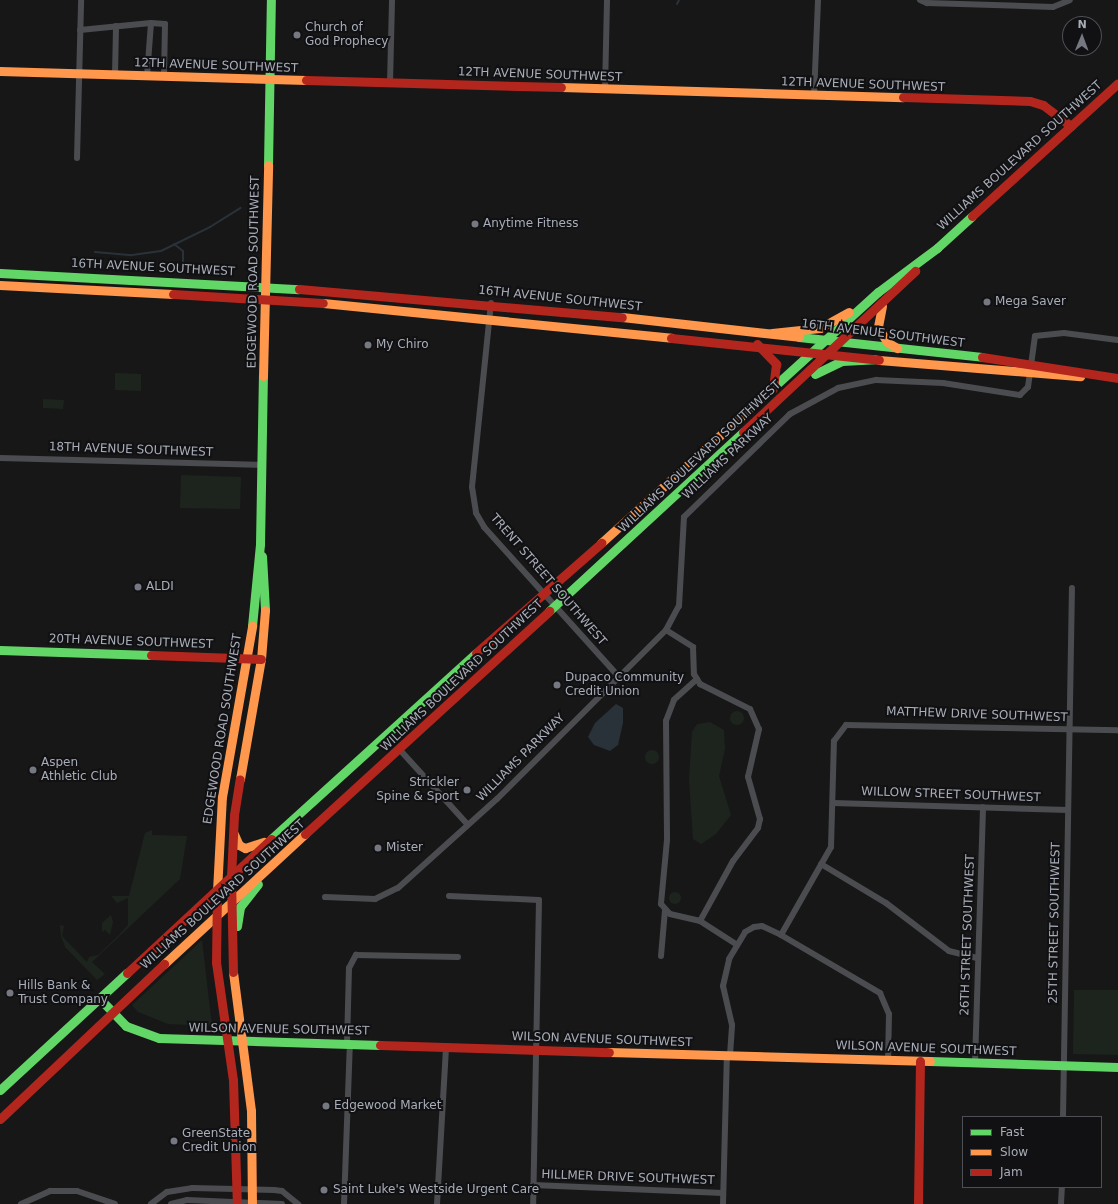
<!DOCTYPE html>
<style>
body{margin:0}
#map{position:relative;width:1118px;height:1204px;overflow:hidden;background:#171717;font-family:"DejaVu Sans",sans-serif}
div>[style]{position:absolute}
.green>*{inset:0;background:#1d241e}
.round{border-radius:50%}
.water>*{inset:0;background:#2a3239}
.stream>*{height:2px;margin:-1px;padding:0 1px;transform-origin:1px;border-radius:1px;background:#2a3239}
.street>*{height:6px;margin:-3px;padding:0 3px;transform-origin:3px;border-radius:3px;background:#4b4c50}
.fast>*{height:9px;margin:-4.5px;padding:0 4.5px;transform-origin:4.5px;border-radius:4.5px;background:#63d668}
.slow>*{height:9px;margin:-4.5px;padding:0 4.5px;transform-origin:4.5px;border-radius:4.5px;background:#ff974d}
.jam>*{height:9px;margin:-4.5px;padding:0 4.5px;transform-origin:4.5px;border-radius:4.5px;background:#b3261e}
.dots>*{width:11px;height:11px;translate:-50% -50%;box-sizing:border-box;border:2px solid #111113;border-radius:50%}
span{translate:-50% -50%;white-space:nowrap;text-align:center;line-height:1.15;-webkit-text-stroke:4px #111113;paint-order:stroke}
.poi-label{font-size:12px;color:#a8adb8}
.left{translate:0 -50%;text-align:left}
.right{translate:-100% -50%;text-align:right}
.street-label{font-size:12px;color:#a8adb8}
.legend{position:absolute;left:962px;top:1116px;width:140px;height:72px;box-sizing:border-box;background:#111113;border:1px solid #4d4f55;margin:0;padding:5px 7px;list-style:none;font-size:12px;color:#a8adb8}
.legend li{display:flex;align-items:center;gap:8px;height:20px}
.legend b{width:20px;border:1px solid #4d4f55}
.north{position:absolute;left:1062px;top:16px;width:40px;height:40px;box-sizing:border-box;background:#111113;border:1px solid #4d4f55;border-radius:50%;rotate:1deg;font-size:11px;font-weight:700;line-height:16px;text-align:center;color:#a8adb8}
.north::after{content:'';display:block;margin:auto;width:14px;height:18px;background:#757880;clip-path:polygon(50% 0,100% 100%,50% 72%,0 100%)}
</style>
<div id="map">
<div class="green">
<i style="clip-path:polygon(115px 373px,141px 374px,141px 391px,115px 390px)"></i>
<i style="clip-path:polygon(43px 399px,64px 400px,63px 409px,43px 408px)"></i>
<i style="clip-path:polygon(181px 475px,241px 477px,240px 509px,180px 508px)"></i>
<i class="round" style="left:730px;top:711px;width:14px;height:14px"></i>
<i style="clip-path:polygon(710px 722px,724px 730px,725px 749px,719px 776px,731px 815px,716px 834px,701px 844px,693px 839px,689px 779px,692px 732px,697px 724px)"></i>
<i class="round" style="left:645px;top:750px;width:14px;height:14px"></i>
<i style="clip-path:polygon(152px 830px,152px 835px,187px 836px,180px 879px,92px 962px,105px 974px,97px 980px,65px 947px,61px 936px,60px 925px,64px 926px,62px 936px,87px 962px,89px 957px,98px 955px,119px 935px,128px 925px,128px 898px,117px 903px,111px 896px,129px 896px,145px 833px)"></i>
<i class="round" style="left:669px;top:892px;width:12px;height:12px"></i>
<i style="clip-path:polygon(111px 915px,113px 922px,110px 935px,105px 930px,102px 932px,102px 923px)"></i>
<i style="clip-path:polygon(202px 940px,212px 1026px,168px 1024px,138px 1012px,132px 1005px)"></i>
<i style="clip-path:polygon(1074px 990px,1118px 990px,1118px 1055px,1073px 1054px)"></i>
</div>
<div class="water">
<i style="clip-path:polygon(616px 704px,623px 708px,623px 723px,618px 745px,610px 751px,594px 745px,588px 737px,595px 723px)"></i>
</div>
<div class="stream">
<i style="left:677px;top:4px;width:4px;rotate:-63deg"></i>
<i style="left:174px;top:244px;width:11px;rotate:38deg"></i>
<i style="left:183px;top:251px;width:14px;rotate:90deg"></i>
<i style="left:95px;top:252px;width:37px;rotate:5deg"></i>
<i style="left:132px;top:255px;width:29px;rotate:-8deg"></i>
<i style="left:161px;top:251px;width:55px;rotate:-26.1deg"></i>
<i style="left:210px;top:227px;width:36px;rotate:-32deg"></i>
</div>
<div class="street">
<i style="left:920px;top:0;width:8px;rotate:23deg"></i>
<i style="left:927px;top:3px;width:126px;rotate:1.8deg"></i>
<i style="left:1053px;top:7px;width:18px;rotate:-22deg"></i>
<i style="left:151px;top:23px;width:14px;rotate:4deg"></i>
<i style="left:165px;top:24px;width:52px;rotate:91.1deg"></i>
<i style="left:80px;top:30px;width:71px;rotate:-5.6deg"></i>
<i style="left:151px;top:23px;width:53px;rotate:94.3deg"></i>
<i style="left:115px;top:75px;width:49px;rotate:-88.8deg"></i>
<i style="left:390px;top:83px;width:83px;rotate:-88.6deg"></i>
<i style="left:605px;top:89px;width:89px;rotate:-88.7deg"></i>
<i style="left:814px;top:96px;width:96px;rotate:-87.6deg"></i>
<i style="left:77px;top:158px;width:158px;rotate:-88.5deg"></i>
<i style="left:491px;top:303px;width:185px;rotate:95.9deg"></i>
<i style="left:472px;top:487px;width:26px;rotate:81deg"></i>
<i style="left:476px;top:513px;width:16px;rotate:60deg"></i>
<i style="left:484px;top:527px;width:200px;rotate:48deg"></i>
<i style="left:0;top:458px;width:261px;rotate:1.5deg"></i>
<i style="left:666px;top:630px;width:32px;rotate:32deg"></i>
<i style="left:693px;top:647px;width:27px;rotate:88deg"></i>
<i style="left:694px;top:674px;width:12px;rotate:59deg"></i>
<i style="left:700px;top:684px;width:56px;rotate:26.6deg"></i>
<i style="left:750px;top:709px;width:22px;rotate:66deg"></i>
<i style="left:759px;top:729px;width:49px;rotate:102.9deg"></i>
<i style="left:748px;top:777px;width:44px;rotate:74.1deg"></i>
<i style="left:760px;top:819px;width:9px;rotate:103deg"></i>
<i style="left:758px;top:828px;width:41px;rotate:127.1deg"></i>
<i style="left:733px;top:861px;width:68px;rotate:118.8deg"></i>
<i style="left:697px;top:679px;width:31px;rotate:138deg"></i>
<i style="left:674px;top:700px;width:22px;rotate:111deg"></i>
<i style="left:666px;top:721px;width:119px;rotate:89.5deg"></i>
<i style="left:667px;top:840px;width:64px;rotate:95.4deg"></i>
<i style="left:661px;top:904px;width:13px;rotate:48deg"></i>
<i style="left:670px;top:914px;width:31px;rotate:13deg"></i>
<i style="left:700px;top:921px;width:43px;rotate:32.6deg"></i>
<i style="left:400px;top:750px;width:101px;rotate:47.8deg"></i>
<i style="left:833px;top:803px;width:235px;rotate:1.7deg"></i>
<i style="left:821px;top:864px;width:76px;rotate:31deg"></i>
<i style="left:886px;top:903px;width:79px;rotate:37.3deg"></i>
<i style="left:949px;top:951px;width:30px;rotate:14deg"></i>
<i style="left:449px;top:896px;width:90px;rotate:2.5deg"></i>
<i style="left:539px;top:900px;width:304px;rotate:91.1deg"></i>
<i style="left:325px;top:897px;width:50px;rotate:2.3deg"></i>
<i style="left:375px;top:899px;width:25px;rotate:-26deg"></i>
<i style="left:398px;top:888px;width:133px;rotate:-42deg"></i>
<i style="left:497px;top:799px;width:239px;rotate:-45deg"></i>
<i style="left:666px;top:630px;width:27px;rotate:-62deg"></i>
<i style="left:679px;top:606px;width:89px;rotate:-86.8deg"></i>
<i style="left:684px;top:517px;width:148px;rotate:-44.2deg"></i>
<i style="left:790px;top:414px;width:55px;rotate:-28.4deg"></i>
<i style="left:838px;top:388px;width:39px;rotate:-12deg"></i>
<i style="left:876px;top:380px;width:67px;rotate:2.6deg"></i>
<i style="left:943px;top:383px;width:78px;rotate:8.9deg"></i>
<i style="left:1020px;top:395px;width:11px;rotate:-45deg"></i>
<i style="left:1028px;top:387px;width:51px;rotate:-82.2deg"></i>
<i style="left:1035px;top:336px;width:29px;rotate:-6deg"></i>
<i style="left:1064px;top:333px;width:54px;rotate:7.4deg"></i>
<i style="left:781px;top:935px;width:115px;rotate:30.4deg"></i>
<i style="left:880px;top:993px;width:23px;rotate:67deg"></i>
<i style="left:889px;top:1014px;width:46px;rotate:91.2deg"></i>
<i style="left:661px;top:956px;width:46px;rotate:-85deg"></i>
<i style="left:347px;top:1044px;width:76px;rotate:-88.5deg"></i>
<i style="left:349px;top:968px;width:15px;rotate:-62deg"></i>
<i style="left:356px;top:955px;width:102px;rotate:1.1deg"></i>
<i style="left:730px;top:1055px;width:30px;rotate:-86deg"></i>
<i style="left:732px;top:1025px;width:40px;rotate:-103deg"></i>
<i style="left:723px;top:986px;width:28px;rotate:-77deg"></i>
<i style="left:729px;top:959px;width:31px;rotate:-59deg"></i>
<i style="left:745px;top:932px;width:10px;rotate:-29deg"></i>
<i style="left:754px;top:927px;width:8px;rotate:-7deg"></i>
<i style="left:762px;top:926px;width:21px;rotate:25deg"></i>
<i style="left:781px;top:935px;width:101px;rotate:-60.4deg"></i>
<i style="left:831px;top:847px;width:106px;rotate:-88.4deg"></i>
<i style="left:834px;top:741px;width:20px;rotate:-53deg"></i>
<i style="left:846px;top:725px;width:272px;rotate:1.1deg"></i>
<i style="left:975px;top:1063px;width:256px;rotate:-88.2deg"></i>
<i style="left:1063px;top:1117px;width:529px;rotate:-89.03deg"></i>
<i style="left:533px;top:1185px;width:190px;rotate:2.4deg"></i>
<i style="left:21px;top:1204px;width:32px;rotate:-24deg"></i>
<i style="left:50px;top:1191px;width:27px"></i>
<i style="left:77px;top:1191px;width:40px;rotate:18.9deg"></i>
<i style="left:151px;top:1204px;width:20px;rotate:-37deg"></i>
<i style="left:167px;top:1192px;width:25px;rotate:-9deg"></i>
<i style="left:192px;top:1188px;width:82px;rotate:1.4deg"></i>
<i style="left:274px;top:1190px;width:8px;rotate:7deg"></i>
<i style="left:282px;top:1191px;width:21px;rotate:39deg"></i>
<i style="left:171px;top:1204px;width:16px;rotate:-14deg"></i>
<i style="left:187px;top:1200px;width:95px;rotate:2.4deg"></i>
<i style="left:344px;top:1204px;width:160px;rotate:-87.9deg"></i>
<i style="left:437px;top:1204px;width:157px;rotate:-86.7deg"></i>
<i style="left:723px;top:1204px;width:149px;rotate:-88.5deg"></i>
<i style="left:1061px;top:1204px;width:17px;rotate:-87deg"></i>
</div>
<div class="fast">
<i style="left:268px;top:165px;width:165px;rotate:-89deg"></i>
<i style="left:0;top:273px;width:299px;rotate:3.1deg"></i>
<i style="left:799px;top:337px;width:184px;rotate:6.2deg"></i>
<i style="left:815px;top:374px;width:30px;rotate:-26deg"></i>
<i style="left:842px;top:361px;width:33px;rotate:-3deg"></i>
<i style="left:757px;top:402px;width:164px;rotate:-42.3deg"></i>
<i style="left:878px;top:292px;width:74px;rotate:-36.7deg"></i>
<i style="left:937px;top:248px;width:47px;rotate:-42.4deg"></i>
<i style="left:262px;top:556px;width:54px;rotate:86.8deg"></i>
<i style="left:549px;top:611px;width:264px;rotate:-42.7deg"></i>
<i style="left:252px;top:626px;width:82px;rotate:-84.4deg"></i>
<i style="left:260px;top:544px;width:168px;rotate:-89deg"></i>
<i style="left:0;top:650px;width:151px;rotate:1.9deg"></i>
<i style="left:271px;top:839px;width:277px;rotate:-42.2deg"></i>
<i style="left:237px;top:926px;width:19px;rotate:-81deg"></i>
<i style="left:240px;top:907px;width:29px;rotate:-52deg"></i>
<i style="left:100px;top:999px;width:37px;rotate:46deg"></i>
<i style="left:126px;top:1026px;width:35px;rotate:20deg"></i>
<i style="left:159px;top:1038px;width:221px;rotate:1.8deg"></i>
<i style="left:930px;top:1061px;width:188px;rotate:1.8deg"></i>
<i style="left:0;top:1090px;width:173px;rotate:-42.7deg"></i>
</div>
<div class="slow">
<i style="left:0;top:71px;width:306px;rotate:1.7deg"></i>
<i style="left:561px;top:87px;width:342px;rotate:1.7deg"></i>
<i style="left:0;top:285px;width:173px;rotate:3deg"></i>
<i style="left:323px;top:303px;width:350px;rotate:5.7deg"></i>
<i style="left:882px;top:306px;width:21px;rotate:101deg"></i>
<i style="left:878px;top:327px;width:17px;rotate:59deg"></i>
<i style="left:887px;top:342px;width:12px;rotate:31deg"></i>
<i style="left:622px;top:317px;width:178px;rotate:6.4deg"></i>
<i style="left:772px;top:333px;width:48px;rotate:-5.9deg"></i>
<i style="left:820px;top:328px;width:33px;rotate:-29deg"></i>
<i style="left:879px;top:360px;width:202px;rotate:4.6deg"></i>
<i style="left:263px;top:376px;width:211px;rotate:-88.6deg"></i>
<i style="left:601px;top:543px;width:210px;rotate:-42.1deg"></i>
<i style="left:240px;top:779px;width:122px;rotate:-80.1deg"></i>
<i style="left:261px;top:659px;width:49px;rotate:-85.3deg"></i>
<i style="left:234px;top:834px;width:12px;rotate:66deg"></i>
<i style="left:239px;top:845px;width:7px;rotate:27deg"></i>
<i style="left:245px;top:848px;width:20px;rotate:-18deg"></i>
<i style="left:217px;top:891px;width:94px;rotate:-87deg"></i>
<i style="left:222px;top:797px;width:174px;rotate:-80deg"></i>
<i style="left:164px;top:964px;width:192px;rotate:-42.7deg"></i>
<i style="left:233px;top:972px;width:140px;rotate:82.6deg"></i>
<i style="left:251px;top:1111px;width:93px;rotate:89.4deg"></i>
<i style="left:609px;top:1052px;width:321px;rotate:1.6deg"></i>
</div>
<div class="jam">
<i style="left:306px;top:80px;width:255px;rotate:1.6deg"></i>
<i style="left:903px;top:97px;width:127px;rotate:1.8deg"></i>
<i style="left:1030px;top:101px;width:14px;rotate:17deg"></i>
<i style="left:1043px;top:105px;width:35px;rotate:37deg"></i>
<i style="left:972px;top:216px;width:197px;rotate:-42.3deg"></i>
<i style="left:299px;top:289px;width:324px;rotate:5deg"></i>
<i style="left:173px;top:294px;width:150px;rotate:3.4deg"></i>
<i style="left:671px;top:338px;width:209px;rotate:6deg"></i>
<i style="left:757px;top:344px;width:28px;rotate:46deg"></i>
<i style="left:776px;top:364px;width:25px;rotate:97deg"></i>
<i style="left:982px;top:357px;width:138px;rotate:8.8deg"></i>
<i style="left:743px;top:432px;width:236px;rotate:-43.1deg"></i>
<i style="left:476px;top:653px;width:167px;rotate:-41.3deg"></i>
<i style="left:151px;top:655px;width:110px;rotate:2.1deg"></i>
<i style="left:305px;top:834px;width:331px;rotate:-42.4deg"></i>
<i style="left:217px;top:891px;width:71px;rotate:90.8deg"></i>
<i style="left:216px;top:962px;width:119px;rotate:81.8deg"></i>
<i style="left:233px;top:1080px;width:124px;rotate:88.2deg"></i>
<i style="left:233px;top:972px;width:95px;rotate:-91.2deg"></i>
<i style="left:231px;top:877px;width:62px;rotate:-87.2deg"></i>
<i style="left:234px;top:815px;width:36px;rotate:-81deg"></i>
<i style="left:127px;top:973px;width:197px;rotate:-42.9deg"></i>
<i style="left:380px;top:1045px;width:229px;rotate:1.8deg"></i>
<i style="left:0;top:1119px;width:226px;rotate:-43.4deg"></i>
<i style="left:918px;top:1204px;width:143px;rotate:-89.2deg"></i>
</div>
<div class="dots">
<i style="left:297px;top:35px;background:#757880"></i>
<i style="left:475px;top:224px;background:#757880"></i>
<i style="left:987px;top:302px;background:#757880"></i>
<i style="left:368px;top:345px;background:#757880"></i>
<i style="left:138px;top:587px;background:#757880"></i>
<i style="left:557px;top:685px;background:#757880"></i>
<i style="left:33px;top:770px;background:#757880"></i>
<i style="left:467px;top:790px;background:#757880"></i>
<i style="left:378px;top:848px;background:#757880"></i>
<i style="left:10px;top:993px;background:#757880"></i>
<i style="left:326px;top:1106px;background:#757880"></i>
<i style="left:174px;top:1141px;background:#757880"></i>
<i style="left:324px;top:1190px;background:#757880"></i>
</div>
<div class="poi-label">
<span class="left" style="left:305px;top:35px">Church of<br>God Prophecy</span>
<span class="left" style="left:483px;top:224px">Anytime Fitness</span>
<span class="left" style="left:995px;top:302px">Mega Saver</span>
<span class="left" style="left:376px;top:345px">My Chiro</span>
<span class="left" style="left:146px;top:587px">ALDI</span>
<span class="left" style="left:565px;top:685px">Dupaco Community<br>Credit Union</span>
<span class="left" style="left:41px;top:770px">Aspen<br>Athletic Club</span>
<span class="right" style="left:459px;top:790px">Strickler<br>Spine &amp; Sport</span>
<span class="left" style="left:386px;top:848px">Mister</span>
<span class="left" style="left:18px;top:993px">Hills Bank &amp;<br>Trust Company</span>
<span class="left" style="left:334px;top:1106px">Edgewood Market</span>
<span class="left" style="left:182px;top:1141px">GreenState<br>Credit Union</span>
<span class="left" style="left:333px;top:1190px">Saint Luke's Westside Urgent Care</span>
</div>
<div class="street-label">
<span style="left:216px;top:66px;rotate:2deg">12TH AVENUE SOUTHWEST</span>
<span style="left:540px;top:75px;rotate:2deg">12TH AVENUE SOUTHWEST</span>
<span style="left:863px;top:85px;rotate:2deg">12TH AVENUE SOUTHWEST</span>
<span style="left:1020px;top:156px;rotate:-42deg">WILLIAMS BOULEVARD SOUTHWEST</span>
<span style="left:153px;top:268px;rotate:3deg">16TH AVENUE SOUTHWEST</span>
<span style="left:254px;top:272px;rotate:-89deg">EDGEWOOD ROAD SOUTHWEST</span>
<span style="left:560px;top:299px;rotate:6deg">16TH AVENUE SOUTHWEST</span>
<span style="left:883px;top:334px;rotate:7deg">16TH AVENUE SOUTHWEST</span>
<span style="left:131px;top:450px;rotate:2deg">18TH AVENUE SOUTHWEST</span>
<span style="left:700px;top:457px;rotate:-43deg">WILLIAMS BOULEVARD SOUTHWEST</span>
<span style="left:728px;top:457px;rotate:-43deg">WILLIAMS PARKWAY</span>
<span style="left:548px;top:580px;rotate:49deg">TRENT STREET SOUTHWEST</span>
<span style="left:131px;top:642px;rotate:2deg">20TH AVENUE SOUTHWEST</span>
<span style="left:462px;top:676px;rotate:-43deg">WILLIAMS BOULEVARD SOUTHWEST</span>
<span style="left:977px;top:715px;rotate:2deg">MATTHEW DRIVE SOUTHWEST</span>
<span style="left:223px;top:729px;rotate:-81deg">EDGEWOOD ROAD SOUTHWEST</span>
<span style="left:521px;top:758px;rotate:-45deg">WILLIAMS PARKWAY</span>
<span style="left:951px;top:795px;rotate:2deg">WILLOW STREET SOUTHWEST</span>
<span style="left:223px;top:895px;rotate:-42deg">WILLIAMS BOULEVARD SOUTHWEST</span>
<span style="left:1055px;top:923px;rotate:-89deg">25TH STREET SOUTHWEST</span>
<span style="left:968px;top:935px;rotate:-88deg">26TH STREET SOUTHWEST</span>
<span style="left:279px;top:1030px;rotate:1deg">WILSON AVENUE SOUTHWEST</span>
<span style="left:602px;top:1040px;rotate:2deg">WILSON AVENUE SOUTHWEST</span>
<span style="left:926px;top:1049px;rotate:2deg">WILSON AVENUE SOUTHWEST</span>
<span style="left:628px;top:1178px;rotate:2deg">HILLMER DRIVE SOUTHWEST</span>
</div>
<ul class="legend">
<li><b style="height:5px;background:#63d668"></b>Fast</li>
<li><b style="height:5px;background:#ff974d"></b>Slow</li>
<li><b style="height:5px;background:#b3261e"></b>Jam</li>
</ul>
<div class="north">N</div>
</div>
